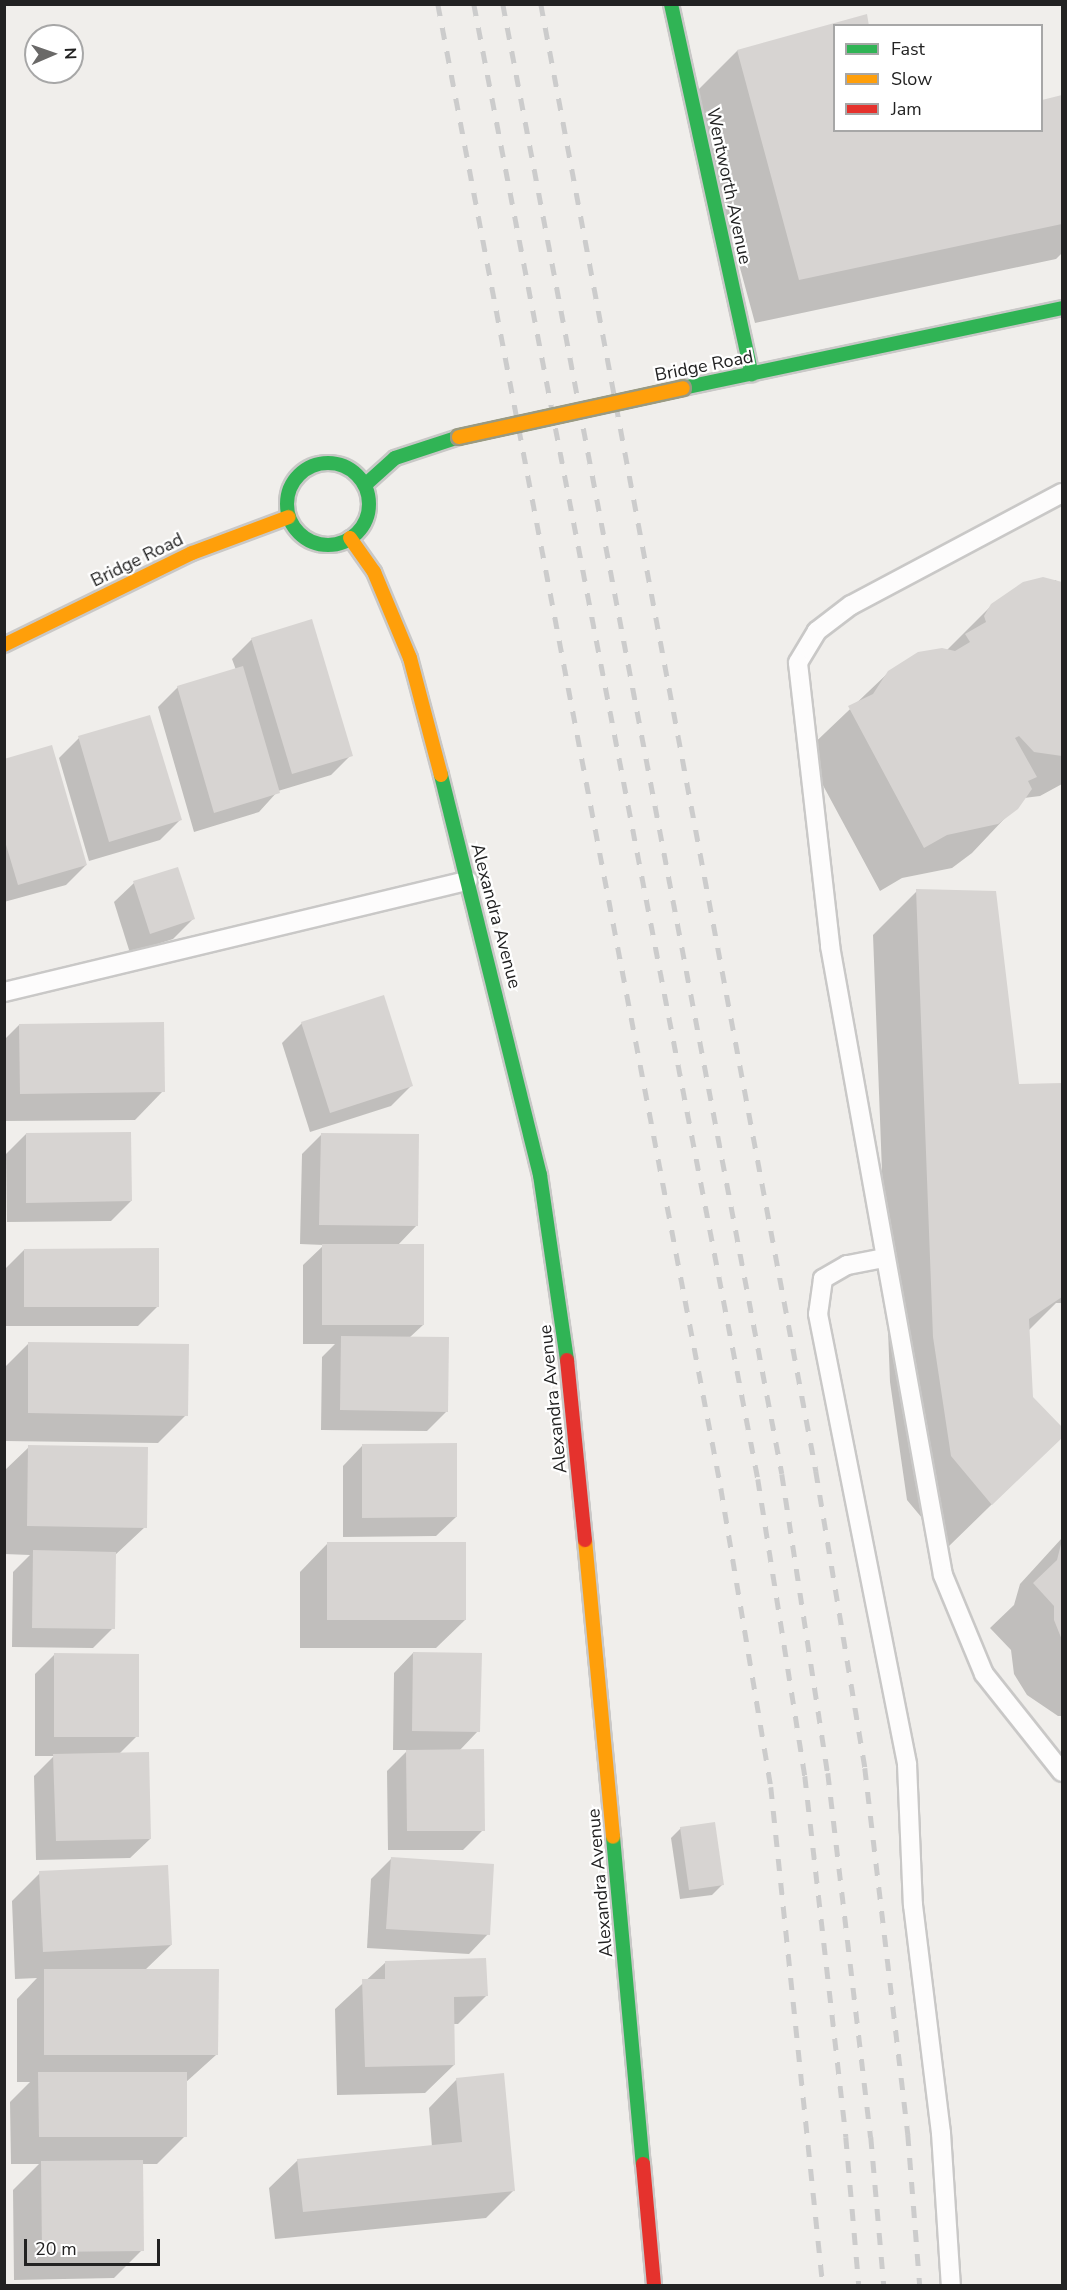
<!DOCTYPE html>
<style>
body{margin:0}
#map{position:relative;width:1067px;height:2290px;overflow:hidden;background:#f0eeeb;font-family:"Nunito Sans",sans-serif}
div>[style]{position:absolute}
.shadow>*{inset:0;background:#0003}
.building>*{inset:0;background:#d7d4d2}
.roads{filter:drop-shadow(2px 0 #c9c8c7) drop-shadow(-2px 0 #c9c8c7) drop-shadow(0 2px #c9c8c7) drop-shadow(0 -2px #c9c8c7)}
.lane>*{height:18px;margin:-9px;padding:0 9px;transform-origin:9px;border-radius:9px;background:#fdfcfc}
.fast>*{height:14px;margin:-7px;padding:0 7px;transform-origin:7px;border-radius:7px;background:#30b455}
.fast>.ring{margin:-7px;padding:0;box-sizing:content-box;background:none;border:14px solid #30b455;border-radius:50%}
.slow>*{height:14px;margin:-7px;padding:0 7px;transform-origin:7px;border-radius:7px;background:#ff9f0a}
.jam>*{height:14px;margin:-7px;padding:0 7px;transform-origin:7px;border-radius:7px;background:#e5322d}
.rail>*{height:4.5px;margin-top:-2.25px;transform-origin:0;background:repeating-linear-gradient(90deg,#ccc 0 12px,transparent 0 24px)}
.bridges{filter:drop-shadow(2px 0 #999a82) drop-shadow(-2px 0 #999a82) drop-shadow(0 2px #999a82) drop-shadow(0 -2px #999a82)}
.slow-bridge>*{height:14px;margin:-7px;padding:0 7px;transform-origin:7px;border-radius:7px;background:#ff9f0a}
span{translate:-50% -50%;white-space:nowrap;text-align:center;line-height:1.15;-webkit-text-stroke:4.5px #fff;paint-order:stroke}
.street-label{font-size:18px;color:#222}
.frame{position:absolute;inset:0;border:6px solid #222;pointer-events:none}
.legend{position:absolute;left:833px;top:24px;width:210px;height:108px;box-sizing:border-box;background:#fff;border:2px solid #a7a7a7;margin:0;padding:8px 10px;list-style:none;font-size:18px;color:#222}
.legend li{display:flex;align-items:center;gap:12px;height:30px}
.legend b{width:30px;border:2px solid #a7a7a7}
.north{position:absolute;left:24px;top:24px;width:60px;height:60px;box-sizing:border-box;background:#fff;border:2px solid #a7a7a7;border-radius:50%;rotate:88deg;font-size:16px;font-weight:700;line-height:24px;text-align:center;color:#222}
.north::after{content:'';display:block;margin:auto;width:21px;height:27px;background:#6a6968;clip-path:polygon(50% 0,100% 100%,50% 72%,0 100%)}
.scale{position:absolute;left:24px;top:2239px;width:136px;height:27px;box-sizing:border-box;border:3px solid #222;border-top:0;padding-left:8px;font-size:18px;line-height:21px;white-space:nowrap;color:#222;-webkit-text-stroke:4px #fff;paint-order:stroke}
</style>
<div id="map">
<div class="shadow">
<i style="clip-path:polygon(834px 26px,834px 130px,1042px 130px,1042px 101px,1062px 97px,1062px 253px,1056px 259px,755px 323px,693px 95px,737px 51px)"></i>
<i style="clip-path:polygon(1056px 580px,1058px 586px,1062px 583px,1062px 784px,1040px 796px,1024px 798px,972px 853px,952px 868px,902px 878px,880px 891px,805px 752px,889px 672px,947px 650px,992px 605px)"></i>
<i style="clip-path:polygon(252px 639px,351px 755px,331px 775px,278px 791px,259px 812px,194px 832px,158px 707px,178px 687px,236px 670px,232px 659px)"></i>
<i style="clip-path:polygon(79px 738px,180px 820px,160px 840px,89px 861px,59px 758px)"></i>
<i style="clip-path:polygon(4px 761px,86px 865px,66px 885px,4px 902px)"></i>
<i style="clip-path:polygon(134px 883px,193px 919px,173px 939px,130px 953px,114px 902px)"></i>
<i style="clip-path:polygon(917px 891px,1017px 1085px,1062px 1085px,1062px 1303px,1056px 1303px,1028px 1331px,1031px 1397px,1062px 1429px,1062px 1436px,947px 1548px,907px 1500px,890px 1382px,873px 935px)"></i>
<i style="clip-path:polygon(302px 1023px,411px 1086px,391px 1106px,310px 1132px,282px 1043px)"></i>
<i style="clip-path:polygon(19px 1025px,163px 1091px,135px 1120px,4px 1121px,4px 1040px)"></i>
<i style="clip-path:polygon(26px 1134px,131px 1201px,111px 1221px,7px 1222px,6px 1154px)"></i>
<i style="clip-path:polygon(321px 1135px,417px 1225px,397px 1246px,423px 1325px,409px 1338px,447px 1411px,427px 1431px,321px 1430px,322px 1357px,335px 1344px,303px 1344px,303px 1265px,324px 1245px,300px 1244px,302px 1154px)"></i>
<i style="clip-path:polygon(24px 1250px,158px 1306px,138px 1326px,5px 1326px,4px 1270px)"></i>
<i style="clip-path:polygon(29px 1343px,186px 1415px,158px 1443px,4px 1441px,4px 1368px)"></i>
<i style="clip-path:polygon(362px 1446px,456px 1517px,436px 1536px,343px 1537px,343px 1466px)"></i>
<i style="clip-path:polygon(29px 1447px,145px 1527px,114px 1556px,113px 1628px,93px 1648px,12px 1647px,13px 1572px,30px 1555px,4px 1554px,4px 1471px)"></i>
<i style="clip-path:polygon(1062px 1538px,1062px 1716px,1058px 1716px,1027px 1695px,1014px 1674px,1011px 1650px,990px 1628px,1014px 1605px,1020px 1584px)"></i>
<i style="clip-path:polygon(328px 1543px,465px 1620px,436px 1648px,300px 1648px,300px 1572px)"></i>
<i style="clip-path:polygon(413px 1653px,478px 1731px,459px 1751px,483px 1830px,463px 1850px,388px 1850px,387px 1771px,408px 1750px,393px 1750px,394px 1673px)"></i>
<i style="clip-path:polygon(55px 1654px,137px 1736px,119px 1754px,150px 1839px,130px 1858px,36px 1860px,34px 1776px,54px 1756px,35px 1756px,35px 1674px)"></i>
<i style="clip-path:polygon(681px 1828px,722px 1885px,712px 1895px,680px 1899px,671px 1838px)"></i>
<i style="clip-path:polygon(391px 1859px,488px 1934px,469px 1954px,367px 1948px,371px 1879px)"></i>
<i style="clip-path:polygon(40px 1873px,171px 1945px,145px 1970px,216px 2055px,185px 2083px,185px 2136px,157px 2164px,142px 2164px,142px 2250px,114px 2278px,14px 2280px,13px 2190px,39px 2164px,11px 2164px,10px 2102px,30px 2082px,17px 2082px,17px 1999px,37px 1978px,15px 1979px,12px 1901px)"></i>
<i style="clip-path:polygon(386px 1962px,486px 1996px,458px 2024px,453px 2024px,454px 2065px,425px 2093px,337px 2095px,335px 2009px)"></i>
<i style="clip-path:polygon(457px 2079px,514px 2190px,486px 2218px,275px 2239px,269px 2188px,298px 2160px,432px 2147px,429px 2108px)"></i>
</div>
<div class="building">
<i style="clip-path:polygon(867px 14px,869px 26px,834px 26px,834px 130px,1042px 130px,1042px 100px,1062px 95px,1062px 224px,799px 280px,737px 50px)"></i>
<i style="clip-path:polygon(1043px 577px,1062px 582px,1062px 756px,1034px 752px,1019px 736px,1015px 738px,1037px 777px,1028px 781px,1032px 789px,1018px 809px,998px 824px,947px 835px,924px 848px,848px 706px,873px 694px,888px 671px,918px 652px,942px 648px,955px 651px,970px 642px,965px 634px,986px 622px,984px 616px,991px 604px,1023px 582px)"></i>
<i style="clip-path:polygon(312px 619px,353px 756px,292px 774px,251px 638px)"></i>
<i style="clip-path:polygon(243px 666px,280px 793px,214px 813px,177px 686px)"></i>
<i style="clip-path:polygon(150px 715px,182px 820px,109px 842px,78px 736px)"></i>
<i style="clip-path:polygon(52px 745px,87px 865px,18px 885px,4px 838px,4px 759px)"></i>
<i style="clip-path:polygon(178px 867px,195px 919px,150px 934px,133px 881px)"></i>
<i style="clip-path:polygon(916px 889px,996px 891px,1019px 1084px,1062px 1083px,1062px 1297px,1029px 1319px,1033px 1397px,1062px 1427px,1062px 1438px,992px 1505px,951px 1456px,933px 1337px)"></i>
<i style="clip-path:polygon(384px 995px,413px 1086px,330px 1113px,301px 1022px)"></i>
<i style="clip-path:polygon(164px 1022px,165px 1092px,20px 1094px,19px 1024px)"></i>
<i style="clip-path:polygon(131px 1132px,132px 1201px,26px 1203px,26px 1133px)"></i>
<i style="clip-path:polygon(321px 1133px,419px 1134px,418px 1226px,319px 1225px)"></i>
<i style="clip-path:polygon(322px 1244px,424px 1244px,424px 1325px,322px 1325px)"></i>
<i style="clip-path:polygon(159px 1248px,159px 1307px,24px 1307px,24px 1249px)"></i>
<i style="clip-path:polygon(341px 1336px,449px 1337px,448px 1412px,340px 1410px)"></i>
<i style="clip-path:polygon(28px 1342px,189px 1344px,188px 1416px,28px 1413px)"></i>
<i style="clip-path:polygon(457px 1443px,457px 1517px,362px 1518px,362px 1444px)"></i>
<i style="clip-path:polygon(28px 1445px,148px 1447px,147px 1528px,27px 1526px)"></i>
<i style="clip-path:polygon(1062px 1540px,1062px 1640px,1054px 1620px,1054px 1606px,1033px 1583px,1057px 1560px)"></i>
<i style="clip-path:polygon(327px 1542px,466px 1542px,466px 1620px,327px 1620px)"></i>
<i style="clip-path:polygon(33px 1550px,116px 1552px,115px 1629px,32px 1628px)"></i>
<i style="clip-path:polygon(413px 1652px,482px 1653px,480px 1732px,412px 1731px)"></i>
<i style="clip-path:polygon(54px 1653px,139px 1654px,139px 1737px,54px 1737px)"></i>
<i style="clip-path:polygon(484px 1749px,485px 1831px,407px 1831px,406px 1750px)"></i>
<i style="clip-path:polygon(149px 1752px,151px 1839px,56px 1841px,53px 1754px)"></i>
<i style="clip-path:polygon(715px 1822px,724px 1885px,689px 1890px,680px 1827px)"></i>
<i style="clip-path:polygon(391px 1857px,494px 1864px,490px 1935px,386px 1929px)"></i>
<i style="clip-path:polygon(168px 1865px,172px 1945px,43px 1952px,39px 1871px)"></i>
<i style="clip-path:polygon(486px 1958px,488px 1996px,454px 1997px,455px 2065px,365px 2067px,362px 1979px,385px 1979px,385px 1961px)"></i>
<i style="clip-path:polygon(44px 1969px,219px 1969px,218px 2055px,44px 2055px)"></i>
<i style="clip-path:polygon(38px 2072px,187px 2072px,187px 2137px,39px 2137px)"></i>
<i style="clip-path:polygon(504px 2073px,515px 2191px,303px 2212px,297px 2159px,462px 2142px,456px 2078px)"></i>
<i style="clip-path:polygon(143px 2160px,144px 2251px,42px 2252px,41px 2161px)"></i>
</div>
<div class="roads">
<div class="lane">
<i style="left:1062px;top:493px;width:239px;rotate:152deg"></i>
<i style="left:851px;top:605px;width:43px;rotate:142.6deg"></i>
<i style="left:817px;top:631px;width:37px;rotate:121deg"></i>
<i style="left:798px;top:663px;width:285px;rotate:83.5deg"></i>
<i style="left:830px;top:946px;width:639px;rotate:79.82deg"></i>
<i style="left:943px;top:1575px;width:107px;rotate:67.5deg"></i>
<i style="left:984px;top:1674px;width:125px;rotate:51.5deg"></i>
<i style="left:4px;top:992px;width:477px;rotate:-13.5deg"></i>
<i style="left:884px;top:1258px;width:38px;rotate:169deg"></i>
<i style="left:847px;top:1265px;width:28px;rotate:150deg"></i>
<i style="left:823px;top:1279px;width:35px;rotate:98deg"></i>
<i style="left:818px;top:1314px;width:459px;rotate:78.8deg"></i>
<i style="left:907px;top:1764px;width:141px;rotate:87.6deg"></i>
<i style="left:913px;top:1905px;width:230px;rotate:83deg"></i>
<i style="left:941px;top:2133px;width:153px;rotate:86.3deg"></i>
</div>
<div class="fast">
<i style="left:671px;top:4px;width:379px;rotate:77.7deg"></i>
<i style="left:683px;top:388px;width:387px;rotate:-11.9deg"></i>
<i class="ring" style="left:287px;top:463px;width:68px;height:68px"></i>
<i style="left:365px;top:485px;width:40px;rotate:-42deg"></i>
<i style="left:395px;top:458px;width:67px;rotate:-18.2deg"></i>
<i style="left:441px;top:775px;width:412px;rotate:76.1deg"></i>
<i style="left:540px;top:1175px;width:187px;rotate:81.7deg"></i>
<i style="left:613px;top:1837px;width:328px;rotate:84.8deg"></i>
</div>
<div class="slow">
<i style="left:350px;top:538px;width:42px;rotate:54.8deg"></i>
<i style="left:374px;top:572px;width:93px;rotate:67.3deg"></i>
<i style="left:410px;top:658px;width:121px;rotate:75.2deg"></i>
<i style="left:4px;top:645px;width:209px;rotate:-26.1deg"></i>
<i style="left:192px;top:553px;width:103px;rotate:-20.4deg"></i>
<i style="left:585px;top:1540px;width:298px;rotate:84.6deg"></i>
</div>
<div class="jam">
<i style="left:567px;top:1360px;width:181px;rotate:84.3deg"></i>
<i style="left:643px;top:2164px;width:122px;rotate:84.8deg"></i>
</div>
</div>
<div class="rail">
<i style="left:438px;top:4px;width:1511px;rotate:79.2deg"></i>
<i style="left:721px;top:1488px;width:303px;rotate:80.5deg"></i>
<i style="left:771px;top:1787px;width:502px;rotate:84.05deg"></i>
<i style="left:474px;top:4px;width:1502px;rotate:79.1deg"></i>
<i style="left:758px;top:1479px;width:301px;rotate:81deg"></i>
<i style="left:805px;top:1776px;width:363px;rotate:83.5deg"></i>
<i style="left:846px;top:2137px;width:150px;rotate:85deg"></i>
<i style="left:503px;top:4px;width:1496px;rotate:79.25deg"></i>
<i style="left:782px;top:1474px;width:303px;rotate:81.3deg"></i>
<i style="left:828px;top:1773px;width:367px;rotate:83.3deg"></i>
<i style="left:871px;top:2137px;width:150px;rotate:85deg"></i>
<i style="left:541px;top:4px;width:1493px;rotate:79.38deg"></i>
<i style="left:816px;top:1471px;width:301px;rotate:80.6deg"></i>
<i style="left:865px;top:1768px;width:369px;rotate:83.3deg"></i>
<i style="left:908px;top:2134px;width:152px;rotate:85.5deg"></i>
</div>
<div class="bridges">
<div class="slow-bridge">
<i style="left:459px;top:437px;width:229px;rotate:-12.3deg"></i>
</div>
</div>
<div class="street-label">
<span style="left:729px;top:186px;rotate:78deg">Wentworth Avenue</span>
<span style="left:704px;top:366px;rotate:-11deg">Bridge Road</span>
<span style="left:137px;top:560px;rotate:-26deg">Bridge Road</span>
<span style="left:496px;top:916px;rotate:75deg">Alexandra Avenue</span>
<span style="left:553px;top:1399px;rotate:-96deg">Alexandra Avenue</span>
<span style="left:600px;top:1883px;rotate:-95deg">Alexandra Avenue</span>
</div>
<div class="frame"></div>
<ul class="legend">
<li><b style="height:8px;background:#30b455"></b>Fast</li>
<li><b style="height:8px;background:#ff9f0a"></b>Slow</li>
<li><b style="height:8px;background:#e5322d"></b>Jam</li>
</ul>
<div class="north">N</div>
<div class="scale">20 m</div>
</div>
